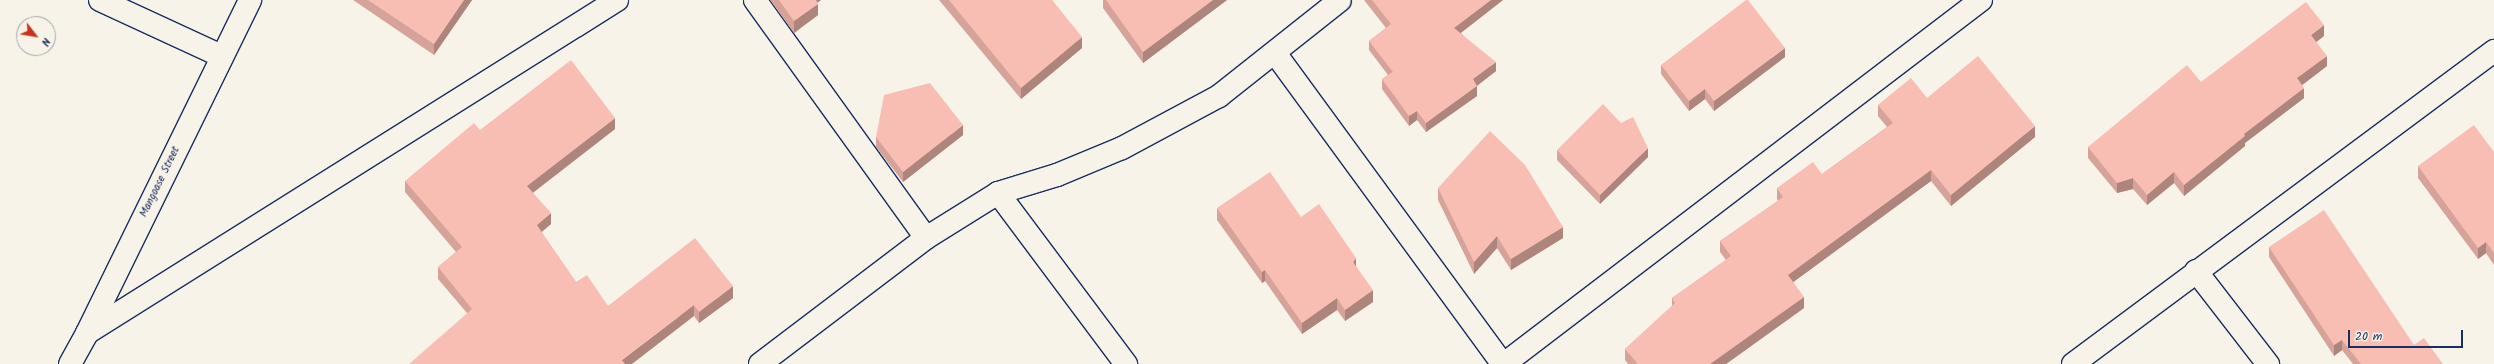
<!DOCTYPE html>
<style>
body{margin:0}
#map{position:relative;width:2494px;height:364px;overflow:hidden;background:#f7f3e8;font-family:Kalam,sans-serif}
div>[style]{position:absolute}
.roads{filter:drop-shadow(1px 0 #1b2f5e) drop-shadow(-1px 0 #1b2f5e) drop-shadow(0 1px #1b2f5e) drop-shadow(0 -1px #1b2f5e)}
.minor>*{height:22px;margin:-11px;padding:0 11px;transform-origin:11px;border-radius:11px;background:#f7f3e8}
.wall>*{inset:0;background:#d6a39a}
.shaded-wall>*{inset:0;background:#ae857d}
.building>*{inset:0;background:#f9beb3}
span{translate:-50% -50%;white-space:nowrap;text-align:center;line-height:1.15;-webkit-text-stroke:3.5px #f7f3e8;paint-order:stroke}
.street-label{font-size:11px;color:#1b2f5e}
.north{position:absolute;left:16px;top:16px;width:40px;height:40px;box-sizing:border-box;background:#f7f3e8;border:1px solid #9fa5b1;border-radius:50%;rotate:121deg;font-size:11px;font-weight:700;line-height:16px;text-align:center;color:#1b2f5e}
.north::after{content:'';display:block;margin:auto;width:14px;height:18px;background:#c8321e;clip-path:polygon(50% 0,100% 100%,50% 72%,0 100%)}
.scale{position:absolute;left:2348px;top:330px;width:115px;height:18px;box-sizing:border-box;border:2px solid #1b2f5e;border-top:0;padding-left:5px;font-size:12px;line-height:14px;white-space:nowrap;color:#1b2f5e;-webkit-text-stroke:3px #f7f3e8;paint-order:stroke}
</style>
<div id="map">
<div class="roads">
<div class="minor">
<i style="left:100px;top:0;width:133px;rotate:24.8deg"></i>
<i style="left:755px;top:0;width:293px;rotate:54.3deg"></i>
<i style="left:1275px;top:53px;width:386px;rotate:53.8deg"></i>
<i style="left:998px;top:193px;width:214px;rotate:53.2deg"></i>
<i style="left:2196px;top:271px;width:118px;rotate:52.3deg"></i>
<i style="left:87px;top:333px;width:626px;rotate:-32.14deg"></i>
<i style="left:70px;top:364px;width:35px;rotate:-61deg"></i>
<i style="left:87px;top:333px;width:371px;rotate:-63.9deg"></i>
<i style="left:760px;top:364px;width:208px;rotate:-37.2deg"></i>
<i style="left:926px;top:238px;width:85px;rotate:-32deg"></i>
<i style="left:998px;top:193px;width:62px;rotate:-17deg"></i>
<i style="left:1057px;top:175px;width:70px;rotate:-22.6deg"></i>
<i style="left:1122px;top:148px;width:110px;rotate:-28.2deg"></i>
<i style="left:1219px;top:96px;width:154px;rotate:-38.4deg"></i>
<i style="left:1504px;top:364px;width:600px;rotate:-37.35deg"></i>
<i style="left:2073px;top:364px;width:525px;rotate:-36.63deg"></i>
</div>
</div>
<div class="wall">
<i style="clip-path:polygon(353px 0,472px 0,434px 55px)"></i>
<i style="clip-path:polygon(770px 0,821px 0,817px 3px,818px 15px,794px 33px)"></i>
<i style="clip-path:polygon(939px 0,1052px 0,1082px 48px,1021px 99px)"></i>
<i style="clip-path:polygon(1103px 0,1227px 0,1143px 63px,1103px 8px)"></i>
<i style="clip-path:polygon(1364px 0,1503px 0,1461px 33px,1496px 71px,1477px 86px,1477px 96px,1426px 132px,1417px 120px,1409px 126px,1382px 89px,1382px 79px,1388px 75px,1369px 50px,1369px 41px,1386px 28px)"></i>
<i style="clip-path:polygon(2324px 36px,2316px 42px,2327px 66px,2302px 85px,2304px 98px,2245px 143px,2245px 146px,2184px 196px,2174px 183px,2147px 205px,2133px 189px,2117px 193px,2088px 158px,2088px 147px,2201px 82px)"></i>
<i style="clip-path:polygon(1785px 57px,1714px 111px,1705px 99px,1689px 111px,1661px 74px,1661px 65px)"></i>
<i style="clip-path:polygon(1927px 98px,2035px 137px,1951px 206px,1931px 181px,1793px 282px,1804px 308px,1726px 364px,1628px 364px,1625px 360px,1625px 349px,1672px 306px,1672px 298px,1726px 260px,1720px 252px,1720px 241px,1778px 201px,1777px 199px,1777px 188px,1822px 174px,1887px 127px,1878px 116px,1878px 105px)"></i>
<i style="clip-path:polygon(615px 129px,533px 193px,551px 224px,541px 232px,576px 282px,608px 306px,733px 298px,699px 323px,694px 316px,467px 313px,438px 279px,438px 267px,456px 252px,405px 192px,405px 181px)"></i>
<i style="clip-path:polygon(963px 135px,903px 182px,876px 147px,876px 137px)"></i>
<i style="clip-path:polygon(1557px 150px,1648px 157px,1600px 204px,1557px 160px)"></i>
<i style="clip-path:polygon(2494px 152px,2494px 265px,2486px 253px,2478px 259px,2418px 178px,2418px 166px)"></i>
<i style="clip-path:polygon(1438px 188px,1563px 238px,1511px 270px,1497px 248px,1474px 274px,1438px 200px)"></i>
<i style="clip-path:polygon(1217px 208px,1356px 266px,1373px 302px,1345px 321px,1337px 310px,1302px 334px,1265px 281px,1262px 283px,1217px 220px)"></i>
<i style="clip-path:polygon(2269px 247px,2414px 345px,2443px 364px,2353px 364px,2342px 350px,2334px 356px,2269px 257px)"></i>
</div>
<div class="shaded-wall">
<i style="clip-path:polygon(464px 0,472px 0,434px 55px,434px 44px)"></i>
<i style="clip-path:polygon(812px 0,821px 0,812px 6px)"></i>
<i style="clip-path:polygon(1213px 0,1227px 0,1143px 63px,1143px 52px)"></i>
<i style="clip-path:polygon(1491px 0,1503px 0,1454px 38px,1454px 28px)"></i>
<i style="clip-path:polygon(818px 4px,818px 15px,794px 33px,794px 21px)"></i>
<i style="clip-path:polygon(2324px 25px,2324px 36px,2311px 46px,2311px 35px)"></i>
<i style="clip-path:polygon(1082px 37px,1082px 48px,1021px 99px,1021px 88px)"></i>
<i style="clip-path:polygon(1785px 48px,1785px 57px,1714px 111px,1714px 101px)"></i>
<i style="clip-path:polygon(2327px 56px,2327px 66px,2297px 89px,2297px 78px)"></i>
<i style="clip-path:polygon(1496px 62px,1496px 71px,1474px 88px,1477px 86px,1477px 96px,1426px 132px,1426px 123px,1473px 79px)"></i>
<i style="clip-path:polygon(2304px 88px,2304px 98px,2245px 143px,2245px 146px,2184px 196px,2184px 185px,2244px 134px)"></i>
<i style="clip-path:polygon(1705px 89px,1705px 99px,1689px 111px,1689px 101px)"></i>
<i style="clip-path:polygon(1417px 111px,1417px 120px,1409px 126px,1409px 116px)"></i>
<i style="clip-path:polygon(615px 118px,615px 129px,527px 197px,527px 186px)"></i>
<i style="clip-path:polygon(963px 125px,963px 135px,903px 182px,903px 172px)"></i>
<i style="clip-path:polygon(2035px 126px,2035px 137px,1951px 206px,1951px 195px)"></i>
<i style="clip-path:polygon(1648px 148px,1648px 157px,1600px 204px,1600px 195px)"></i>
<i style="clip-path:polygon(1931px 170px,1931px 181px,1788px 286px,1788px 275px)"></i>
<i style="clip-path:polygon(2174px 172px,2174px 183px,2147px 205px,2147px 195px)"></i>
<i style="clip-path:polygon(2133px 178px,2133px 189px,2117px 193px,2117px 183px)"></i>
<i style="clip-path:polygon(551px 213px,551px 224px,537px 236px,537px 225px)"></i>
<i style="clip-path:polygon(1563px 227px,1563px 238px,1511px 270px,1511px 259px)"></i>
<i style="clip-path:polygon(1497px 236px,1497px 248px,1474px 274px,1474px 262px)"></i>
<i style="clip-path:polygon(2486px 242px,2486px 253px,2478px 259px,2478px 248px)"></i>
<i style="clip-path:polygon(1356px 258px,1356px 270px,1353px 262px)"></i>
<i style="clip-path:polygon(1265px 270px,1265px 281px,1262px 283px,1262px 272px)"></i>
<i style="clip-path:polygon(733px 286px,733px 298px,699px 323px,699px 312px)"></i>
<i style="clip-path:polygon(1373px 290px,1373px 302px,1345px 321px,1345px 310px)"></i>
<i style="clip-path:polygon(1804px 297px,1804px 308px,1726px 364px,1710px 364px)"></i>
<i style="clip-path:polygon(1337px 298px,1337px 310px,1302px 334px,1302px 323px)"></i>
<i style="clip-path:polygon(694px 305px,694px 316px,632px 364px,622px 364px,622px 360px)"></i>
<i style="clip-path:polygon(2342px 340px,2342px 350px,2334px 356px,2334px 345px)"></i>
</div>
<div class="building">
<i style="clip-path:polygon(368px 0,464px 0,434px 44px)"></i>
<i style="clip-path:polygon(779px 0,816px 0,818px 4px,794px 21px)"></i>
<i style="clip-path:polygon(949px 0,1052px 0,1082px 37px,1021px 88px)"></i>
<i style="clip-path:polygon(1106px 0,1213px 0,1143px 52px)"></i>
<i style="clip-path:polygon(1372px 0,1491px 0,1454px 28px,1496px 62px,1473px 79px,1477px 86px,1426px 123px,1417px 111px,1409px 116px,1382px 79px,1393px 72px,1369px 41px,1391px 24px)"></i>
<i style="clip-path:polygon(1746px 0,1748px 0,1785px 48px,1714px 101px,1705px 89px,1689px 101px,1661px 65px)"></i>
<i style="clip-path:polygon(2306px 2px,2324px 25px,2311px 35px,2327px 56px,2297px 78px,2304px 88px,2244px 134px,2245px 136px,2184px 185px,2174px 172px,2147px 195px,2133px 178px,2117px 183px,2088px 147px,2187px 65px,2201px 82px)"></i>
<i style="clip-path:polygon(1978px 56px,2035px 126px,1951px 195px,1931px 170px,1788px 275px,1804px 297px,1710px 364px,1636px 364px,1637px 363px,1625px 349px,1675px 303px,1672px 298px,1731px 256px,1720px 241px,1783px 197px,1777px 188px,1813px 162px,1822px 174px,1893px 123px,1878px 105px,1911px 78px,1927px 98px)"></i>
<i style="clip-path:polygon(571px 60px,615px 118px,527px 186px,551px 213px,537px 225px,576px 282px,587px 275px,608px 306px,695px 238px,733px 286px,699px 312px,694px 305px,622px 360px,625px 364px,409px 364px,472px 309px,438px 267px,462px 247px,405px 181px,474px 123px,480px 130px)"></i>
<i style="clip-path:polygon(930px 83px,963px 125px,903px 172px,876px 137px,884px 95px)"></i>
<i style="clip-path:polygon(1603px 104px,1621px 123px,1633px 117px,1648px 148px,1600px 195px,1557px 150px)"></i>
<i style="clip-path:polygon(2474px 125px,2494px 152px,2494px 253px,2486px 242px,2478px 248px,2418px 166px)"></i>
<i style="clip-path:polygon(1490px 131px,1525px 165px,1563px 227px,1511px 259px,1497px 236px,1474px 262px,1438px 188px)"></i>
<i style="clip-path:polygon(1270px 172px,1301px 217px,1319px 204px,1356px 258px,1353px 262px,1373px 290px,1345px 310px,1337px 298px,1302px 323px,1265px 270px,1262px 272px,1217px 208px)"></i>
<i style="clip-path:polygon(2324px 210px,2414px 345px,2424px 338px,2443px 364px,2361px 364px,2342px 340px,2334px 345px,2269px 247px)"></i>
</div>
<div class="street-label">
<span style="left:160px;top:182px;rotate:-64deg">Mangoase Street</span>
</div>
<div class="north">N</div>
<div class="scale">20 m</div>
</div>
